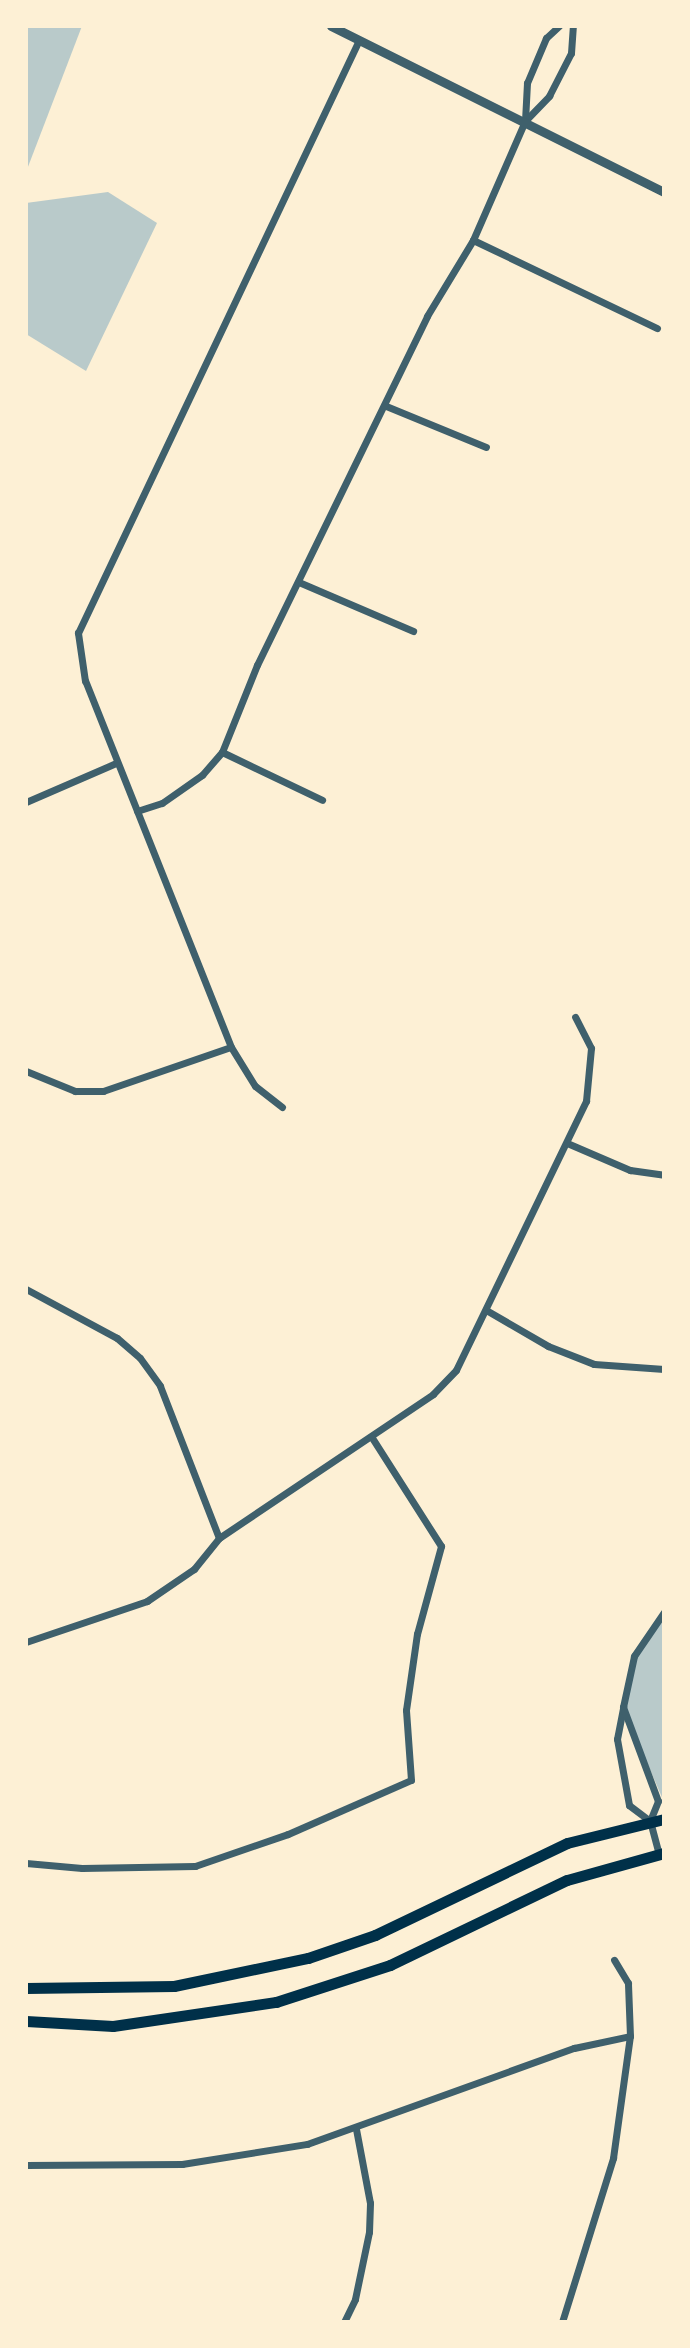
<!DOCTYPE html>
<style>
body{margin:0}
#map{position:relative;width:690px;height:2348px;overflow:hidden;background:#fdf0d5;font-family:Raleway,sans-serif}
div>[style]{position:absolute}
.green>*{inset:0;background:#b9caca}
.minor>*{height:7px;margin:-3.5px;padding:0 3.5px;transform-origin:3.5px;border-radius:3.5px;background:#3f606c}
.tertiary>*{height:9px;margin:-4.5px;padding:0 4.5px;transform-origin:4.5px;border-radius:4.5px;background:#3f606c}
.secondary>*{height:11px;margin:-5.5px;padding:0 5.5px;transform-origin:5.5px;border-radius:5.5px;background:#003049}
span{translate:-50% -50%;white-space:nowrap;text-align:center;line-height:1.15;-webkit-text-stroke:6px #fdf0d5;paint-order:stroke}
.frame{position:absolute;inset:0;border:28px solid #fdf0d5;pointer-events:none}
</style>
<div id="map">
<div class="green">
<i style="clip-path:polygon(26px 26px,82px 26px,26px 172px)"></i>
<i style="clip-path:polygon(108px 192px,157px 223px,86px 371px,26px 334px,26px 203px)"></i>
<i style="clip-path:polygon(664px 1612px,664px 1802px,623px 1707px,636px 1651px)"></i>
</div>
<div class="minor">
<i style="left:525px;top:121px;width:38px;rotate:-87deg"></i>
<i style="left:527px;top:83px;width:49px;rotate:-67.1deg"></i>
<i style="left:546px;top:38px;width:18px;rotate:-43deg"></i>
<i style="left:473px;top:240px;width:204px;rotate:25.6deg"></i>
<i style="left:386px;top:406px;width:108px;rotate:22.3deg"></i>
<i style="left:301px;top:583px;width:122px;rotate:23.2deg"></i>
<i style="left:222px;top:752px;width:111px;rotate:25.6deg"></i>
<i style="left:26px;top:802px;width:98px;rotate:-23.4deg"></i>
<i style="left:137px;top:811px;width:26px;rotate:-18deg"></i>
<i style="left:162px;top:803px;width:49px;rotate:-35deg"></i>
<i style="left:202px;top:775px;width:30px;rotate:-49deg"></i>
<i style="left:222px;top:752px;width:94px;rotate:-68.1deg"></i>
<i style="left:257px;top:665px;width:388px;rotate:-64deg"></i>
<i style="left:427px;top:316px;width:89px;rotate:-58.8deg"></i>
<i style="left:473px;top:240px;width:130px;rotate:-66.4deg"></i>
<i style="left:525px;top:121px;width:35px;rotate:-46deg"></i>
<i style="left:549px;top:96px;width:48px;rotate:-62.9deg"></i>
<i style="left:571px;top:53px;width:27px;rotate:-86deg"></i>
<i style="left:26px;top:1071px;width:53px;rotate:22.2deg"></i>
<i style="left:75px;top:1091px;width:28px"></i>
<i style="left:103px;top:1091px;width:135px;rotate:-19deg"></i>
<i style="left:282px;top:1107px;width:34px;rotate:-142deg"></i>
<i style="left:255px;top:1086px;width:46px;rotate:-121.6deg"></i>
<i style="left:231px;top:1047px;width:394px;rotate:-111.7deg"></i>
<i style="left:85px;top:681px;width:49px;rotate:-98.3deg"></i>
<i style="left:78px;top:633px;width:656px;rotate:-64.65deg"></i>
<i style="left:567px;top:1143px;width:69px;rotate:23.2deg"></i>
<i style="left:630px;top:1170px;width:34px;rotate:8deg"></i>
<i style="left:26px;top:1289px;width:103px;rotate:28.3deg"></i>
<i style="left:117px;top:1338px;width:30px;rotate:41deg"></i>
<i style="left:140px;top:1358px;width:34px;rotate:54deg"></i>
<i style="left:160px;top:1386px;width:163px;rotate:68.8deg"></i>
<i style="left:486px;top:1310px;width:72px;rotate:30.1deg"></i>
<i style="left:548px;top:1346px;width:49px;rotate:21.4deg"></i>
<i style="left:594px;top:1364px;width:70px;rotate:4.1deg"></i>
<i style="left:26px;top:1642px;width:128px;rotate:-18.7deg"></i>
<i style="left:147px;top:1601px;width:57px;rotate:-34.2deg"></i>
<i style="left:194px;top:1569px;width:40px;rotate:-51deg"></i>
<i style="left:219px;top:1538px;width:258px;rotate:-33.9deg"></i>
<i style="left:433px;top:1394px;width:33px;rotate:-46deg"></i>
<i style="left:456px;top:1370px;width:299px;rotate:-64.2deg"></i>
<i style="left:586px;top:1101px;width:53px;rotate:-84.6deg"></i>
<i style="left:591px;top:1048px;width:35px;rotate:-117deg"></i>
<i style="left:623px;top:1707px;width:52px;rotate:-77.8deg"></i>
<i style="left:634px;top:1656px;width:53px;rotate:-55.7deg"></i>
<i style="left:650px;top:1821px;width:26px;rotate:-143deg"></i>
<i style="left:629px;top:1805px;width:67px;rotate:-100.3deg"></i>
<i style="left:617px;top:1739px;width:33px;rotate:-79deg"></i>
<i style="left:623px;top:1707px;width:100px;rotate:69.6deg"></i>
<i style="left:658px;top:1801px;width:22px;rotate:112deg"></i>
<i style="left:650px;top:1821px;width:34px;rotate:75deg"></i>
<i style="left:26px;top:1863px;width:56px;rotate:5.1deg"></i>
<i style="left:82px;top:1868px;width:113px;rotate:-1deg"></i>
<i style="left:195px;top:1866px;width:98px;rotate:-19deg"></i>
<i style="left:288px;top:1834px;width:134px;rotate:-23.7deg"></i>
<i style="left:411px;top:1780px;width:70px;rotate:-94.1deg"></i>
<i style="left:406px;top:1710px;width:77px;rotate:-81.8deg"></i>
<i style="left:417px;top:1634px;width:91px;rotate:-74.7deg"></i>
<i style="left:441px;top:1546px;width:130px;rotate:-122.5deg"></i>
<i style="left:26px;top:2165px;width:156px;rotate:-0.4deg"></i>
<i style="left:182px;top:2164px;width:127px;rotate:-9.1deg"></i>
<i style="left:307px;top:2144px;width:284px;rotate:-19.8deg"></i>
<i style="left:574px;top:2048px;width:57px;rotate:-12.1deg"></i>
<i style="left:344px;top:2322px;width:25px;rotate:-64deg"></i>
<i style="left:355px;top:2299px;width:68px;rotate:-78.2deg"></i>
<i style="left:369px;top:2232px;width:29px;rotate:-88deg"></i>
<i style="left:370px;top:2203px;width:75px;rotate:-100.7deg"></i>
<i style="left:562px;top:2322px;width:172px;rotate:-72.7deg"></i>
<i style="left:613px;top:2158px;width:123px;rotate:-82.1deg"></i>
<i style="left:630px;top:2036px;width:53px;rotate:-92.2deg"></i>
<i style="left:628px;top:1983px;width:27px;rotate:-121deg"></i>
</div>
<div class="tertiary">
<i style="left:331px;top:26px;width:372px;rotate:26.5deg"></i>
</div>
<div class="secondary">
<i style="left:26px;top:1988px;width:148px;rotate:-0.8deg"></i>
<i style="left:174px;top:1986px;width:137px;rotate:-11.8deg"></i>
<i style="left:308px;top:1958px;width:71px;rotate:-18.9deg"></i>
<i style="left:375px;top:1935px;width:213px;rotate:-25.6deg"></i>
<i style="left:567px;top:1843px;width:100px;rotate:-13.9deg"></i>
<i style="left:26px;top:2021px;width:87px;rotate:3.3deg"></i>
<i style="left:113px;top:2026px;width:165px;rotate:-8.4deg"></i>
<i style="left:276px;top:2002px;width:120px;rotate:-18deg"></i>
<i style="left:390px;top:1965px;width:196px;rotate:-25.7deg"></i>
<i style="left:567px;top:1880px;width:101px;rotate:-15.6deg"></i>
</div>
<div class="frame"></div>
</div>
